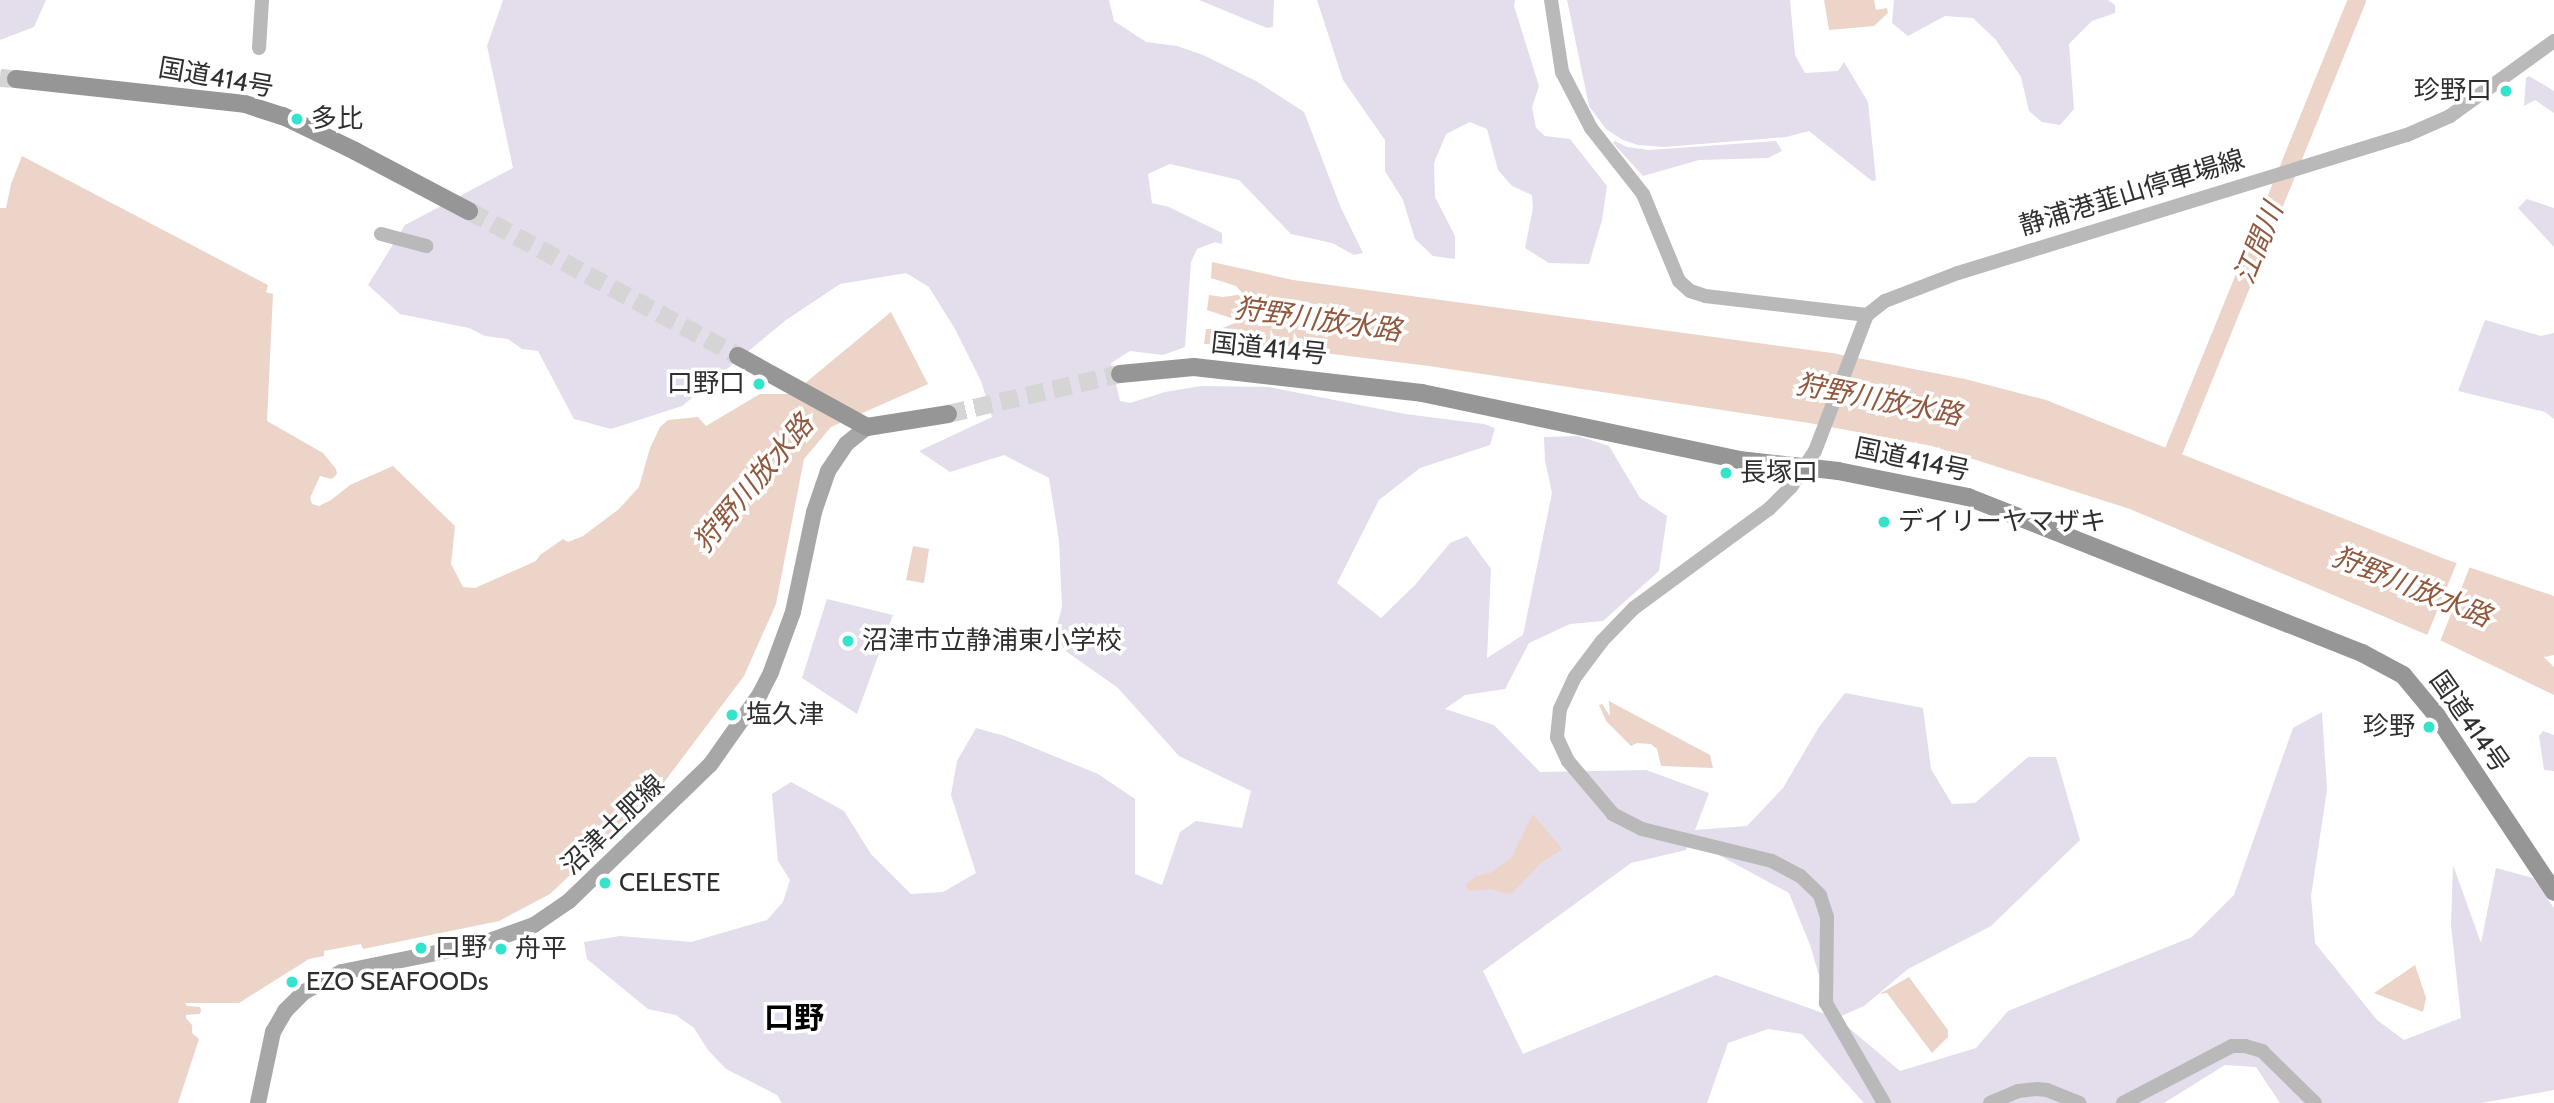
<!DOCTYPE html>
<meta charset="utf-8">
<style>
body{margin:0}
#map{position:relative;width:2554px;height:1103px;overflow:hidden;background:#fff;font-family:Cabin,"Noto Sans JP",sans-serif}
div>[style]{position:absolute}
.green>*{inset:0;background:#e3ddec}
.water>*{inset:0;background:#ecd4c9}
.pier>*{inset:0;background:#fff}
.river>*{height:18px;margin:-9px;padding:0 9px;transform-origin:9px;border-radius:9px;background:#ecd4c9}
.highway-tunnel>*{height:18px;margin-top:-9px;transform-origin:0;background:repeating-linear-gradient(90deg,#d5d5d5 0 18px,transparent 0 27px)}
.secondary>*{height:14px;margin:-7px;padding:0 7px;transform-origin:7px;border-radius:7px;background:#b9b9b9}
.primary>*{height:16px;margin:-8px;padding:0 8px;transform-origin:8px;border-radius:8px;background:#a7a7a7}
.highway>*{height:18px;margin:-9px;padding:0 9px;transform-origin:9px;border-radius:9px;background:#969696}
.dots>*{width:19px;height:19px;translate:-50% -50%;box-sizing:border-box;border:4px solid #fff;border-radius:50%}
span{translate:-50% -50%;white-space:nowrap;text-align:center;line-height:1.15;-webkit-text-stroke:7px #fff;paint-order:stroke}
.street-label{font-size:26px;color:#2f2f2f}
.poi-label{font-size:26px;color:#2f2f2f}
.right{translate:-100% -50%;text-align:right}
.left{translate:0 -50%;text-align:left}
.water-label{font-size:28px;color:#91583d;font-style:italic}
.quarter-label{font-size:30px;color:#000;font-weight:700}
</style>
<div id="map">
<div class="green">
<i style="clip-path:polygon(0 0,46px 0,34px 27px,0 40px)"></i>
<i style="clip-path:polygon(evenodd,503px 0,1109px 0,1114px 21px,1146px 42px,1177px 46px,1203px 55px,1256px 81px,1304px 112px,1341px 208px,1363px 253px,1354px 255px,1332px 243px,1291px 234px,1239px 180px,1170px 164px,1148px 174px,1152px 203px,1169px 207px,1222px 233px,1222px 244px,1215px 242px,1197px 249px,1191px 262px,1185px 347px,1163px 355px,1130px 351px,1111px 363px,1120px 401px,1130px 403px,1165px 392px,1201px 386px,1269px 387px,1405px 414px,1484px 424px,1495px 428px,1490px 445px,1420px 468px,1379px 500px,1337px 583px,1381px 618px,1415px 585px,1450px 543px,1467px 536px,1491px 569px,1487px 658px,1523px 635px,1552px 493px,1545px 460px,1544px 437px,1578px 436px,1609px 446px,1640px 498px,1667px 516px,1659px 571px,1603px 621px,1570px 624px,1529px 643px,1505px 689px,1465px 695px,1445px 709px,1494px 725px,1540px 772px,1646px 770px,1709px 793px,1695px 830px,1747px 826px,1783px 788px,1819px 727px,1845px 693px,1923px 708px,1931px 769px,1952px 804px,1975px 803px,2028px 757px,2056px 757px,2080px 840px,1991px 926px,1908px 969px,1864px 1006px,1837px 1018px,1900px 1071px,1976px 1048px,2008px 1011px,2192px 937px,2234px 895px,2293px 728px,2322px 712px,2327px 790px,2311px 896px,2315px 943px,2377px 1020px,2404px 1040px,2461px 1018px,2451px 925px,2453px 865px,2481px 943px,2496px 868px,2533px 878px,2554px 908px,2554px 1090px,2481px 1103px,2280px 1103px,2256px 1067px,2225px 1065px,2164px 1103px,1864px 1103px,1802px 1034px,1768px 1029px,1728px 1043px,1707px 1103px,782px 1103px,777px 1095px,726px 1069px,708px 1050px,694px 1028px,676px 1015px,648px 1009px,587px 959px,584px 942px,620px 936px,691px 942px,767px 920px,783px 902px,790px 880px,778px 861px,772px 794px,791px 782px,844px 811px,871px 854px,911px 894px,943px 892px,976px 873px,951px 795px,957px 761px,976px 728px,1005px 736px,1098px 774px,1135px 799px,1135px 874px,1162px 885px,1180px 832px,1196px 821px,1242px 828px,1251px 791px,1179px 756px,1118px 688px,1067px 652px,1054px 637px,1062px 607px,1059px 540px,1049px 478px,1004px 455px,950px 472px,919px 451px,992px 417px,981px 381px,955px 329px,929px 287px,906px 273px,840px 284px,786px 320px,682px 406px,611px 429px,574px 419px,538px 351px,522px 349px,508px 339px,485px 336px,469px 328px,400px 314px,368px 285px,405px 225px,513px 168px,487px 46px,503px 0,1691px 840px,1789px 893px,1810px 945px,1831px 1016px,1716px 975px,1523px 1054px,1483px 971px,1631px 863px,1686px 850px,1691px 840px)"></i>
<i style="clip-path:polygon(1199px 0,1274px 0,1273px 27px,1267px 28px)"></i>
<i style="clip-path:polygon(1317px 0,1515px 0,1514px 6px,1539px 86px,1532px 107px,1536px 128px,1545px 136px,1570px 139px,1607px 186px,1602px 220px,1589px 264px,1549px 263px,1525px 248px,1533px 208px,1532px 195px,1512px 186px,1498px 170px,1487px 129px,1470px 122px,1446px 134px,1434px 163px,1435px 197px,1455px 236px,1455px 259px,1433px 256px,1415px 239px,1403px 200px,1385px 171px,1385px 140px,1343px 80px)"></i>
<i style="clip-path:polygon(1567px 0,1790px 0,1795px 55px,1805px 73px,1838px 71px,1844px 62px,1868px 102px,1876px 180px,1872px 181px,1809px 131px,1786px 137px,1664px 147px,1638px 145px,1623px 140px,1606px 129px,1589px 106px)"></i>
<i style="clip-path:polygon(1894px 0,2108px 0,2115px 5px,2115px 13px,2092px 21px,2069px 44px,2074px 109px,2060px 125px,2042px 122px,2029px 111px,2021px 77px,1996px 40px,1973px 18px,1945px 16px,1908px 36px,1892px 23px)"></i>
<i style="clip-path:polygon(2529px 76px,2554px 91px,2554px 113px,2535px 100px,2524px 106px,2526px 78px)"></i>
<i style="clip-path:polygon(1615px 141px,1627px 147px,1649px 150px,1776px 141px,1782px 151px,1768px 158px,1699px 160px,1643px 176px,1613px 143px)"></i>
<i style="clip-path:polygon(2527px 199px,2554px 208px,2554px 247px,2518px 208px)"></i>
<i style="clip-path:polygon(2485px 320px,2541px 336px,2554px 333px,2554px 419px,2545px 412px,2458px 391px)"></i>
<i style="clip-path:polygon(827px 599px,893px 615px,857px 714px,802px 678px)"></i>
<i style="clip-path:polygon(2543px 731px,2554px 735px,2554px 771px,2544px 770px,2539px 736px)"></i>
</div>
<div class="water">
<i style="clip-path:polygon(1824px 0,1874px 0,1876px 10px,1887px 8px,1888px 13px,1874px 26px,1829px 30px)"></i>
<i style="clip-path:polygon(22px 156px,268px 285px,266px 292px,273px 294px,267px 421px,323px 453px,336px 469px,337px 474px,332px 479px,320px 476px,310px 498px,312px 504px,319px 506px,331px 500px,350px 485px,393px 466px,455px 526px,451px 564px,463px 587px,475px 588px,536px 561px,540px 555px,563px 539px,568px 542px,583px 536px,619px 509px,639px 487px,650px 448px,660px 427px,668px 420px,698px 417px,706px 426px,760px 394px,792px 394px,891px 312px,928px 384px,831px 427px,804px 459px,776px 604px,744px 676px,659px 789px,638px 811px,550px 894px,499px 921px,363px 949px,361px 944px,324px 951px,324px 956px,309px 959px,239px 1003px,185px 1003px,187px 1006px,200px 1007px,201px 1010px,200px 1014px,186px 1015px,186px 1018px,192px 1025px,192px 1033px,199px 1039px,178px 1103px,0 1103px,0 208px,6px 208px,11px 184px)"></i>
<i style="clip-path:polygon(1212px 262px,1293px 280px,1832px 353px,1965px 379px,2046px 400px,2445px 559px,2554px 596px,2554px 655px,2544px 657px,2554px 667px,2554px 695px,2444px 642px,2130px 509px,1932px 446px,1809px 423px,1429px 366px,1269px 346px,1204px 344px,1206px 329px,1220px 329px,1240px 321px,1207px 310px,1209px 295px,1223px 297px,1243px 294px,1236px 286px,1211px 278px)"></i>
<i style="clip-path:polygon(913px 546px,929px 549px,924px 583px,906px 580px)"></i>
<i style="clip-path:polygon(1609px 701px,1710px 755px,1713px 768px,1661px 766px,1657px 749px,1651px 744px,1637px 743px,1631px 746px,1606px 721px,1599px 705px,1602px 704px,1610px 716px)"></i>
<i style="clip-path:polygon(1533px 814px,1562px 849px,1541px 863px,1513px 892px,1507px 894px,1491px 889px,1469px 891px,1465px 886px,1476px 876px,1490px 873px,1511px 858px)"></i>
<i style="clip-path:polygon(2415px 965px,2426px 998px,2423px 1012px,2374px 993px)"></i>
<i style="clip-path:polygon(1909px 977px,1948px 1030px,1948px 1037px,1932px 1053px,1887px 993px,1879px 994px)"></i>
</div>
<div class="pier">
<i style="clip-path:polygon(2458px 560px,2471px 564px,2439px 644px,2426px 638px)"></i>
</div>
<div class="river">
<i style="left:2166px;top:470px;width:507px;rotate:-67.88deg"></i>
</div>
<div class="highway-tunnel">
<i style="left:0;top:78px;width:16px;rotate:4deg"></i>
<i style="left:469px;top:211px;width:306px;rotate:28.3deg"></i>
<i style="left:948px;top:414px;width:177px;rotate:-13.1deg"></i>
</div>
<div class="secondary">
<i style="left:1551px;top:0;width:73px;rotate:81.3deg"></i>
<i style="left:1562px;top:72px;width:63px;rotate:62.6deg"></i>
<i style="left:1591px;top:128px;width:84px;rotate:51.8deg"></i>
<i style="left:1643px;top:194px;width:94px;rotate:67.5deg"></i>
<i style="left:1679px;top:281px;width:15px;rotate:42deg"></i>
<i style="left:1690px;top:291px;width:16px;rotate:18deg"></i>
<i style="left:1705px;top:296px;width:163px;rotate:6.7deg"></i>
<i style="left:259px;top:48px;width:48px;rotate:-86.4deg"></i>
<i style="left:381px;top:234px;width:47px;rotate:14.9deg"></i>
<i style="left:1884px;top:1103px;width:116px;rotate:-120.1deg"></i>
<i style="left:1826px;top:1003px;width:86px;rotate:-89.3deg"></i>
<i style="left:1827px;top:917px;width:23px;rotate:-108deg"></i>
<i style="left:1820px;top:895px;width:28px;rotate:-136deg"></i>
<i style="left:1800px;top:876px;width:32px;rotate:-152deg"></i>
<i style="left:1772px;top:861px;width:134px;rotate:-166.2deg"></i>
<i style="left:1642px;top:829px;width:33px;rotate:-153deg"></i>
<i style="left:1613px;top:814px;width:70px;rotate:-130.3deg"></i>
<i style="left:1568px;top:761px;width:26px;rotate:-115deg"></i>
<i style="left:1557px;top:737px;width:28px;rotate:-84deg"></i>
<i style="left:1560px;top:709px;width:35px;rotate:-65deg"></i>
<i style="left:1575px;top:677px;width:45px;rotate:-53.1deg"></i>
<i style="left:1602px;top:641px;width:46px;rotate:-45.9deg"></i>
<i style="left:1634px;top:608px;width:167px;rotate:-36.3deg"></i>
<i style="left:1769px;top:509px;width:31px;rotate:-45deg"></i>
<i style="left:1791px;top:487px;width:43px;rotate:-56.3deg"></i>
<i style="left:1815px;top:451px;width:146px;rotate:-69.1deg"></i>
<i style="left:1867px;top:315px;width:23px;rotate:-38deg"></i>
<i style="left:1885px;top:301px;width:78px;rotate:-21deg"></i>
<i style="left:1958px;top:273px;width:470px;rotate:-17.1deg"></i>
<i style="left:2407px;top:135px;width:47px;rotate:-23.8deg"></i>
<i style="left:2450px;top:116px;width:128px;rotate:-35.8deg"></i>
<i style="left:1990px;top:1103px;width:30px;rotate:-23deg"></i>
<i style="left:2018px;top:1091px;width:19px;rotate:-6deg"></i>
<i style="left:2037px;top:1089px;width:10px;rotate:6deg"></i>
<i style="left:2047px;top:1090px;width:35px;rotate:22deg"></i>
<i style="left:2123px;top:1103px;width:123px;rotate:-27.6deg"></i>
<i style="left:2232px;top:1046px;width:13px"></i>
<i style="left:2245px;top:1046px;width:18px;rotate:16deg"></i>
<i style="left:2262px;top:1051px;width:74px;rotate:44.5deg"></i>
</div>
<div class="primary">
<i style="left:258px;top:1103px;width:73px;rotate:-78.1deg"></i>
<i style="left:273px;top:1032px;width:24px;rotate:-60deg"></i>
<i style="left:285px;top:1011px;width:27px;rotate:-45deg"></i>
<i style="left:304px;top:992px;width:43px;rotate:-27.8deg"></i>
<i style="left:342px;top:972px;width:142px;rotate:-11.4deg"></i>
<i style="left:481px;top:944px;width:56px;rotate:-19.7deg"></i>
<i style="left:534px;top:925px;width:42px;rotate:-34.4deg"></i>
<i style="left:569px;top:901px;width:196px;rotate:-44deg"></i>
<i style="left:710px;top:765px;width:87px;rotate:-54.8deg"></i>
<i style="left:760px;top:694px;width:25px;rotate:-63deg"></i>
<i style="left:771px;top:672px;width:64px;rotate:-69.9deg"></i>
<i style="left:793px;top:612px;width:102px;rotate:-78.1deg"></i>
<i style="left:814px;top:512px;width:43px;rotate:-71.1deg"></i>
<i style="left:828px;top:471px;width:32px;rotate:-56deg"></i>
<i style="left:846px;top:444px;width:27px;rotate:-39deg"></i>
</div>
<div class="highway">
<i style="left:16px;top:79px;width:230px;rotate:6.2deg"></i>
<i style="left:245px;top:104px;width:40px;rotate:18deg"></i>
<i style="left:283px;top:116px;width:80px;rotate:25.9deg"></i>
<i style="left:355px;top:151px;width:129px;rotate:27.8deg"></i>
<i style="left:738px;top:356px;width:147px;rotate:28.8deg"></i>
<i style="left:867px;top:427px;width:82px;rotate:-9.1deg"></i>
<i style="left:1120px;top:374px;width:74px;rotate:-5.4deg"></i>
<i style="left:1194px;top:367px;width:229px;rotate:6.5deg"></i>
<i style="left:1422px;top:393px;width:324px;rotate:11.9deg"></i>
<i style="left:1739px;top:460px;width:100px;rotate:6.3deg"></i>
<i style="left:1838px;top:471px;width:133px;rotate:11.3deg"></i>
<i style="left:1968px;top:497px;width:424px;rotate:21.6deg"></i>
<i style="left:2362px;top:653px;width:47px;rotate:28.2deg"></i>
<i style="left:2403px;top:675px;width:53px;rotate:50.3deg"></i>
<i style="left:2437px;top:716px;width:211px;rotate:56.4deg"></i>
</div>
<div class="dots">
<i style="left:2506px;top:91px;background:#33e4cc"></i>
<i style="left:297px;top:119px;background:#33e4cc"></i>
<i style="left:759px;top:384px;background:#33e4cc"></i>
<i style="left:1726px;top:473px;background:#33e4cc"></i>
<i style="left:1884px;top:522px;background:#33e4cc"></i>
<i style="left:848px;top:641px;background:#33e4cc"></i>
<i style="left:732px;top:715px;background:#33e4cc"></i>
<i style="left:2429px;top:727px;background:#33e4cc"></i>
<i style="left:605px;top:883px;background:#33e4cc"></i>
<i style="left:421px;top:948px;background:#33e4cc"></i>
<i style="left:501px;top:949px;background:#33e4cc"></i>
<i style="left:292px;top:982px;background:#33e4cc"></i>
</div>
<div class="street-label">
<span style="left:216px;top:78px;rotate:10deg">国道414号</span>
<span style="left:2132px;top:193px;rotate:-17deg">静浦港韮山停車場線</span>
<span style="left:1269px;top:349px;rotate:6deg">国道414号</span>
<span style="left:1912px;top:460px;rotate:12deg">国道414号</span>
<span style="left:2469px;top:722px;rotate:55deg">国道414号</span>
<span style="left:613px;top:825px;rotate:-44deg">沼津土肥線</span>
</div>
<div class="poi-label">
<span class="right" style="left:2492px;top:91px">珍野口</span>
<span class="left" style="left:311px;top:119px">多比</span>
<span class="right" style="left:745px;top:384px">口野口</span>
<span class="left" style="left:1740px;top:473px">長塚口</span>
<span class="left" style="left:1898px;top:522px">デイリーヤマザキ</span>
<span class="left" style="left:862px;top:641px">沼津市立静浦東小学校</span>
<span class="left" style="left:746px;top:715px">塩久津</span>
<span class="right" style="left:2415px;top:727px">珍野</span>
<span class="left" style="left:619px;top:883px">CELESTE</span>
<span class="left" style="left:435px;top:948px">口野</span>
<span class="left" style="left:515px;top:949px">舟平</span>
<span class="left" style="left:306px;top:982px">EZO SEAFOODs</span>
</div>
<div class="water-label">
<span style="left:2258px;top:243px;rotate:-68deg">江間川</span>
<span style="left:1318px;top:319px;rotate:8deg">狩野川放水路</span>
<span style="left:1879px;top:399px;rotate:11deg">狩野川放水路</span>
<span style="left:753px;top:483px;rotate:-50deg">狩野川放水路</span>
<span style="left:2412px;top:586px;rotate:22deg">狩野川放水路</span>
</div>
<div class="quarter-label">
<span style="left:794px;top:1018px">口野</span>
</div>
</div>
